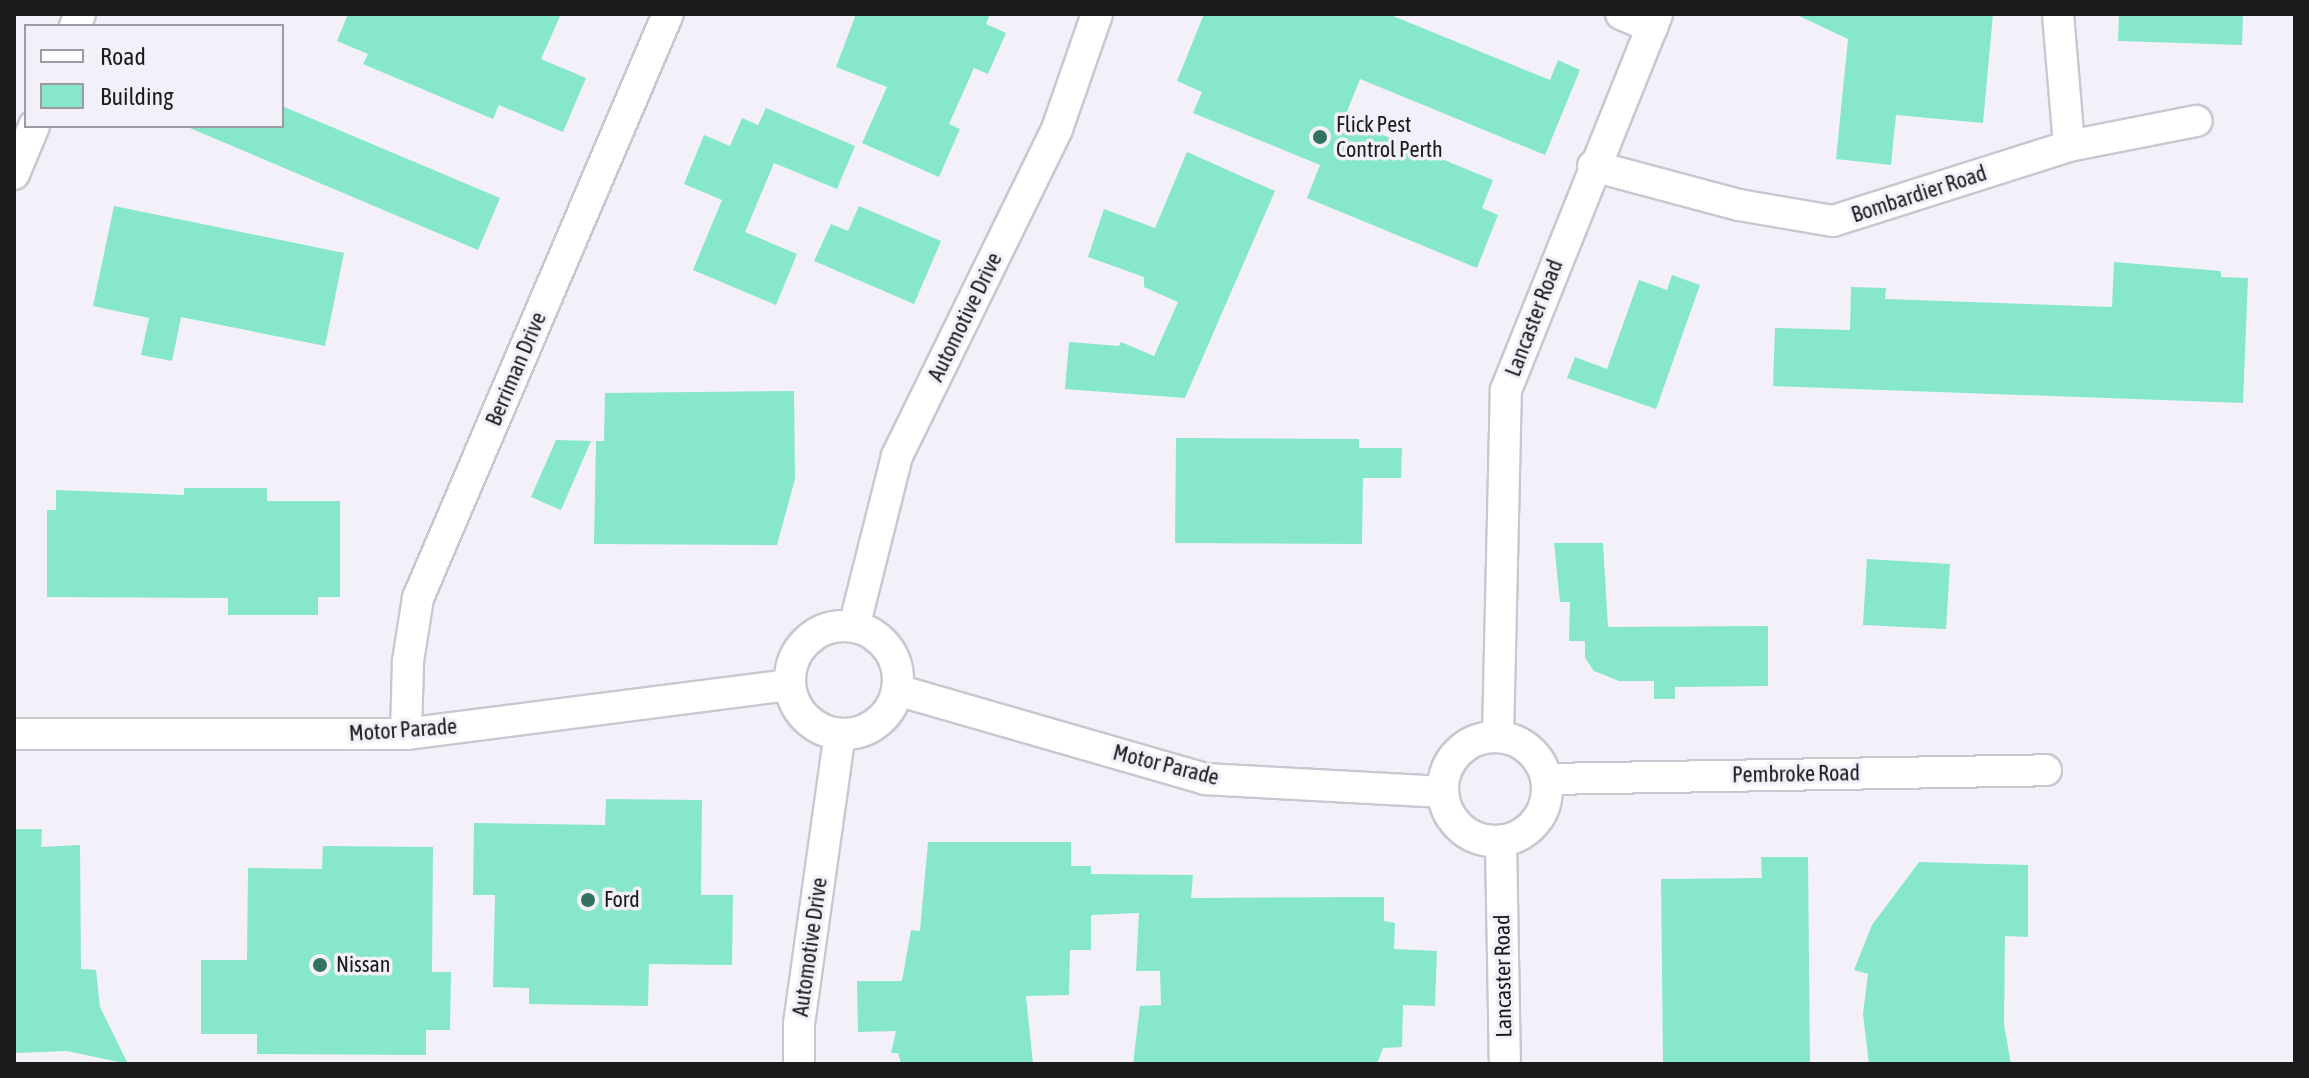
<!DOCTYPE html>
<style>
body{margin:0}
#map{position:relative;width:2309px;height:1078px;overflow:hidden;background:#f3f0fa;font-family:"Asap Condensed",sans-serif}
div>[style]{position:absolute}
.building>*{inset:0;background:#87e7cb}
.roads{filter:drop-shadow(2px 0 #cac7d0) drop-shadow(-2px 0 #cac7d0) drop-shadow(0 2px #cac7d0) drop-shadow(0 -2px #cac7d0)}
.minor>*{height:30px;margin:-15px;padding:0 15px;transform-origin:15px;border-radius:15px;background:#fff}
.minor>.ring{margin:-15px;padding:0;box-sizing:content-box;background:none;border:30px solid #fff;border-radius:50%}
.dots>*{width:22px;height:22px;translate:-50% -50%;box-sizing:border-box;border:4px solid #f3f0fa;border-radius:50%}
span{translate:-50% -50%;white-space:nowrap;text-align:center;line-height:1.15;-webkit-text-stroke:7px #f3f0fa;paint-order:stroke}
.poi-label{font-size:22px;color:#1b1a1d}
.left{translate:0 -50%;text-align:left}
.street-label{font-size:22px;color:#1b1a1d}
.frame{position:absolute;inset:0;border:16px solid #1b1a1d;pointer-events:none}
.legend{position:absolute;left:24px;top:24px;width:260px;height:104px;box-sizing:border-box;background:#f3f0fa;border:2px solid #9d9aa2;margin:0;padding:10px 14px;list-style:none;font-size:24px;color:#1b1a1d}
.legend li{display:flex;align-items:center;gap:16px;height:40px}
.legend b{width:40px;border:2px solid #9d9aa2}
</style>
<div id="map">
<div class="building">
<i style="clip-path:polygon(348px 14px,561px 14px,541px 59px,586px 78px,563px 132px,499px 105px,493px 119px,363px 64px,368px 54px,337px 41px)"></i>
<i style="clip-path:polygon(856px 14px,990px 14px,986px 24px,1006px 33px,988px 74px,974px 68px,949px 124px,960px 129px,939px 177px,862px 143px,887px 87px,836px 67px)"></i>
<i style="clip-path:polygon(1204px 14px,1388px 14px,1550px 80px,1558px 60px,1580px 70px,1545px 155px,1360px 79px,1344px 119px,1493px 180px,1482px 208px,1498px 215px,1477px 268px,1307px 198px,1320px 165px,1193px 113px,1202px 92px,1177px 81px)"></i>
<i style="clip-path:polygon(1795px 14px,1993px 14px,1983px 123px,1896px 115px,1891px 165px,1836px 159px,1848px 39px)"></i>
<i style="clip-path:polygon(2119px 14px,2243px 14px,2242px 45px,2118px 41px)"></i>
<i style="clip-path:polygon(282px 106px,500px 198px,478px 250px,185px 126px,282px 126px)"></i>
<i style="clip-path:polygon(766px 108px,855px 146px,837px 189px,774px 163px,745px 232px,797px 254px,776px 305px,693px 270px,722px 200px,684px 184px,704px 135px,730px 146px,742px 118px,758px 125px)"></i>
<i style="clip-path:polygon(1187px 152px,1275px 191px,1185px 398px,1065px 389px,1069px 342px,1119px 346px,1121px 342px,1154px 356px,1178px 302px,1144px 287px,1144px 277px,1088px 257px,1104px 209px,1155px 228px)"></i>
<i style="clip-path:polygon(114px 206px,344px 253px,325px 346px,181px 317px,172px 361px,141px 355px,149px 318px,93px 306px)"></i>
<i style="clip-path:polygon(859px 206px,941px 241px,914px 304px,814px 261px,831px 224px,848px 231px)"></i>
<i style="clip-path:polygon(2114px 262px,2221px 271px,2221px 277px,2248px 278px,2243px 403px,1773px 386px,1775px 328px,1850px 330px,1851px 287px,1886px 288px,1885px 299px,2112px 307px)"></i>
<i style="clip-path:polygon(1672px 275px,1700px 285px,1656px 409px,1567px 378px,1575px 357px,1607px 369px,1639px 280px,1667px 290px)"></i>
<i style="clip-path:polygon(794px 391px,795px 479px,777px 545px,594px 544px,596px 441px,604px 441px,605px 393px)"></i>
<i style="clip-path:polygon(1176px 438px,1359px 439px,1359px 448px,1402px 448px,1401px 478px,1363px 478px,1362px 544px,1175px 543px)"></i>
<i style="clip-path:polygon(556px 440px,591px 441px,561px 510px,531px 497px)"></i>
<i style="clip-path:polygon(184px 488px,267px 488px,267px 501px,340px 501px,340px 597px,318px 597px,318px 615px,228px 615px,228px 598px,47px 597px,47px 510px,56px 510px,56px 490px,184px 495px)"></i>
<i style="clip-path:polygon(1554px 543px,1603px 543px,1608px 627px,1768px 626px,1768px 686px,1675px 687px,1675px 699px,1654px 699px,1654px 681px,1619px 681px,1594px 671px,1585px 658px,1585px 641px,1569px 641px,1570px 602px,1560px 602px)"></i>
<i style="clip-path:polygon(1867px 559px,1950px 564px,1946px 629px,1863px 625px)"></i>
<i style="clip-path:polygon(606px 799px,702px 800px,701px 895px,733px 895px,732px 965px,649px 964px,648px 1006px,529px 1004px,529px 988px,493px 987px,495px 895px,473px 895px,474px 823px,605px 825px)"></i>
<i style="clip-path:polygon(14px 829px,42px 829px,41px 847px,80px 845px,81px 969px,96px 970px,100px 1007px,128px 1064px,67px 1051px,14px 1053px)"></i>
<i style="clip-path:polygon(928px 842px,1071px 842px,1071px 866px,1091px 866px,1091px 874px,1193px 875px,1191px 898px,1384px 897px,1384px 921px,1395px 923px,1394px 949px,1437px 951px,1435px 1006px,1403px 1005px,1402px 1047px,1383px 1048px,1377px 1064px,1133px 1064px,1140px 1006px,1161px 1005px,1160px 971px,1136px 971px,1139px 913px,1091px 915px,1091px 950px,1070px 950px,1069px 995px,1026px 996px,1033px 1064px,901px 1064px,898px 1053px,891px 1053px,896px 1031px,858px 1032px,857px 981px,902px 981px,911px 930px,920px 931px)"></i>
<i style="clip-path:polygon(323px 846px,433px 847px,432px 972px,451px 972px,450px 1030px,426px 1030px,426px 1055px,257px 1054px,257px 1034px,201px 1034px,201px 960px,247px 960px,248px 868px,322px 869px)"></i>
<i style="clip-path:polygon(1761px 857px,1808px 857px,1810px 1064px,1663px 1064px,1661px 879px,1762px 878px)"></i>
<i style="clip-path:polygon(1919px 862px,2028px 865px,2028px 937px,2005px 936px,2004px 1024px,2011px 1064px,1869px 1064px,1863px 1014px,1868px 974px,1854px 970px,1872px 925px)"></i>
</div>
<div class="roads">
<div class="minor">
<i style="left:1621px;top:14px;width:34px;rotate:23deg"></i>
<i style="left:2058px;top:14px;width:132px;rotate:85.2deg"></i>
<i style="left:75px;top:26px;width:13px;rotate:-67deg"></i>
<i style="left:1593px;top:166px;width:151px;rotate:15deg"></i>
<i style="left:1739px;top:205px;width:95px;rotate:9.7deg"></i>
<i style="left:1833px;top:221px;width:248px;rotate:-17.6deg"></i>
<i style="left:2069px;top:146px;width:130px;rotate:-11.1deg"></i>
<i style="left:14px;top:174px;width:52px;rotate:-67.4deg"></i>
<i class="ring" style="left:790px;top:626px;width:78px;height:78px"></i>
<i style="left:854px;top:627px;width:176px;rotate:-75.9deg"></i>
<i style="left:897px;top:456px;width:364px;rotate:-63.9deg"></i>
<i style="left:1057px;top:129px;width:122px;rotate:-70.8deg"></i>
<i style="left:897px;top:690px;width:321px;rotate:16.1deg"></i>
<i style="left:1205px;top:779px;width:238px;rotate:3.1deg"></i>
<i style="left:14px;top:734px;width:392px"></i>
<i style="left:406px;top:734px;width:387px;rotate:-7.3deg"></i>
<i style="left:406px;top:734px;width:73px;rotate:-88.4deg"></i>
<i style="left:408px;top:661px;width:64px;rotate:-81deg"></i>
<i style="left:418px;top:598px;width:635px;rotate:-66.83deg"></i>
<i style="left:1498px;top:737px;width:347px;rotate:-88.7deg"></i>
<i style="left:1506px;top:390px;width:405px;rotate:-68.1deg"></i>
<i class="ring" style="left:1443px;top:737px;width:74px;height:74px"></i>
<i style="left:1547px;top:779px;width:499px;rotate:-1deg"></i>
<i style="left:1501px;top:841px;width:223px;rotate:89deg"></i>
<i style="left:799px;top:1064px;width:40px;rotate:-90deg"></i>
<i style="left:799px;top:1024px;width:293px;rotate:-82deg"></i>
</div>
</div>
<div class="dots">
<i style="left:1320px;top:137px;background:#327261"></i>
<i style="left:588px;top:900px;background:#327261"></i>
<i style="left:320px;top:965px;background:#327261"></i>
</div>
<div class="poi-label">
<span class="left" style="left:1336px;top:137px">Flick Pest<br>Control Perth</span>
<span class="left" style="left:604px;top:900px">Ford</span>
<span class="left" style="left:336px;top:965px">Nissan</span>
</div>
<div class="street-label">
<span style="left:1919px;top:194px;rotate:-18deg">Bombardier Road</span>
<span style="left:965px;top:317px;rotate:-64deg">Automotive Drive</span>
<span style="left:1534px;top:318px;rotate:-69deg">Lancaster Road</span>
<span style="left:516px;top:369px;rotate:-67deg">Berriman Drive</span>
<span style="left:403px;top:730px;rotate:-4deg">Motor Parade</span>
<span style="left:1166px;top:765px;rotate:14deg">Motor Parade</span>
<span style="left:1796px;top:774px;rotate:-1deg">Pembroke Road</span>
<span style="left:810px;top:947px;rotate:-82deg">Automotive Drive</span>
<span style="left:1503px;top:976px;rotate:-91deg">Lancaster Road</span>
</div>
<div class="frame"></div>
<ul class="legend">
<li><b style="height:10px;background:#fff"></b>Road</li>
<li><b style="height:22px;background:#87e7cb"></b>Building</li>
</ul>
</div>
